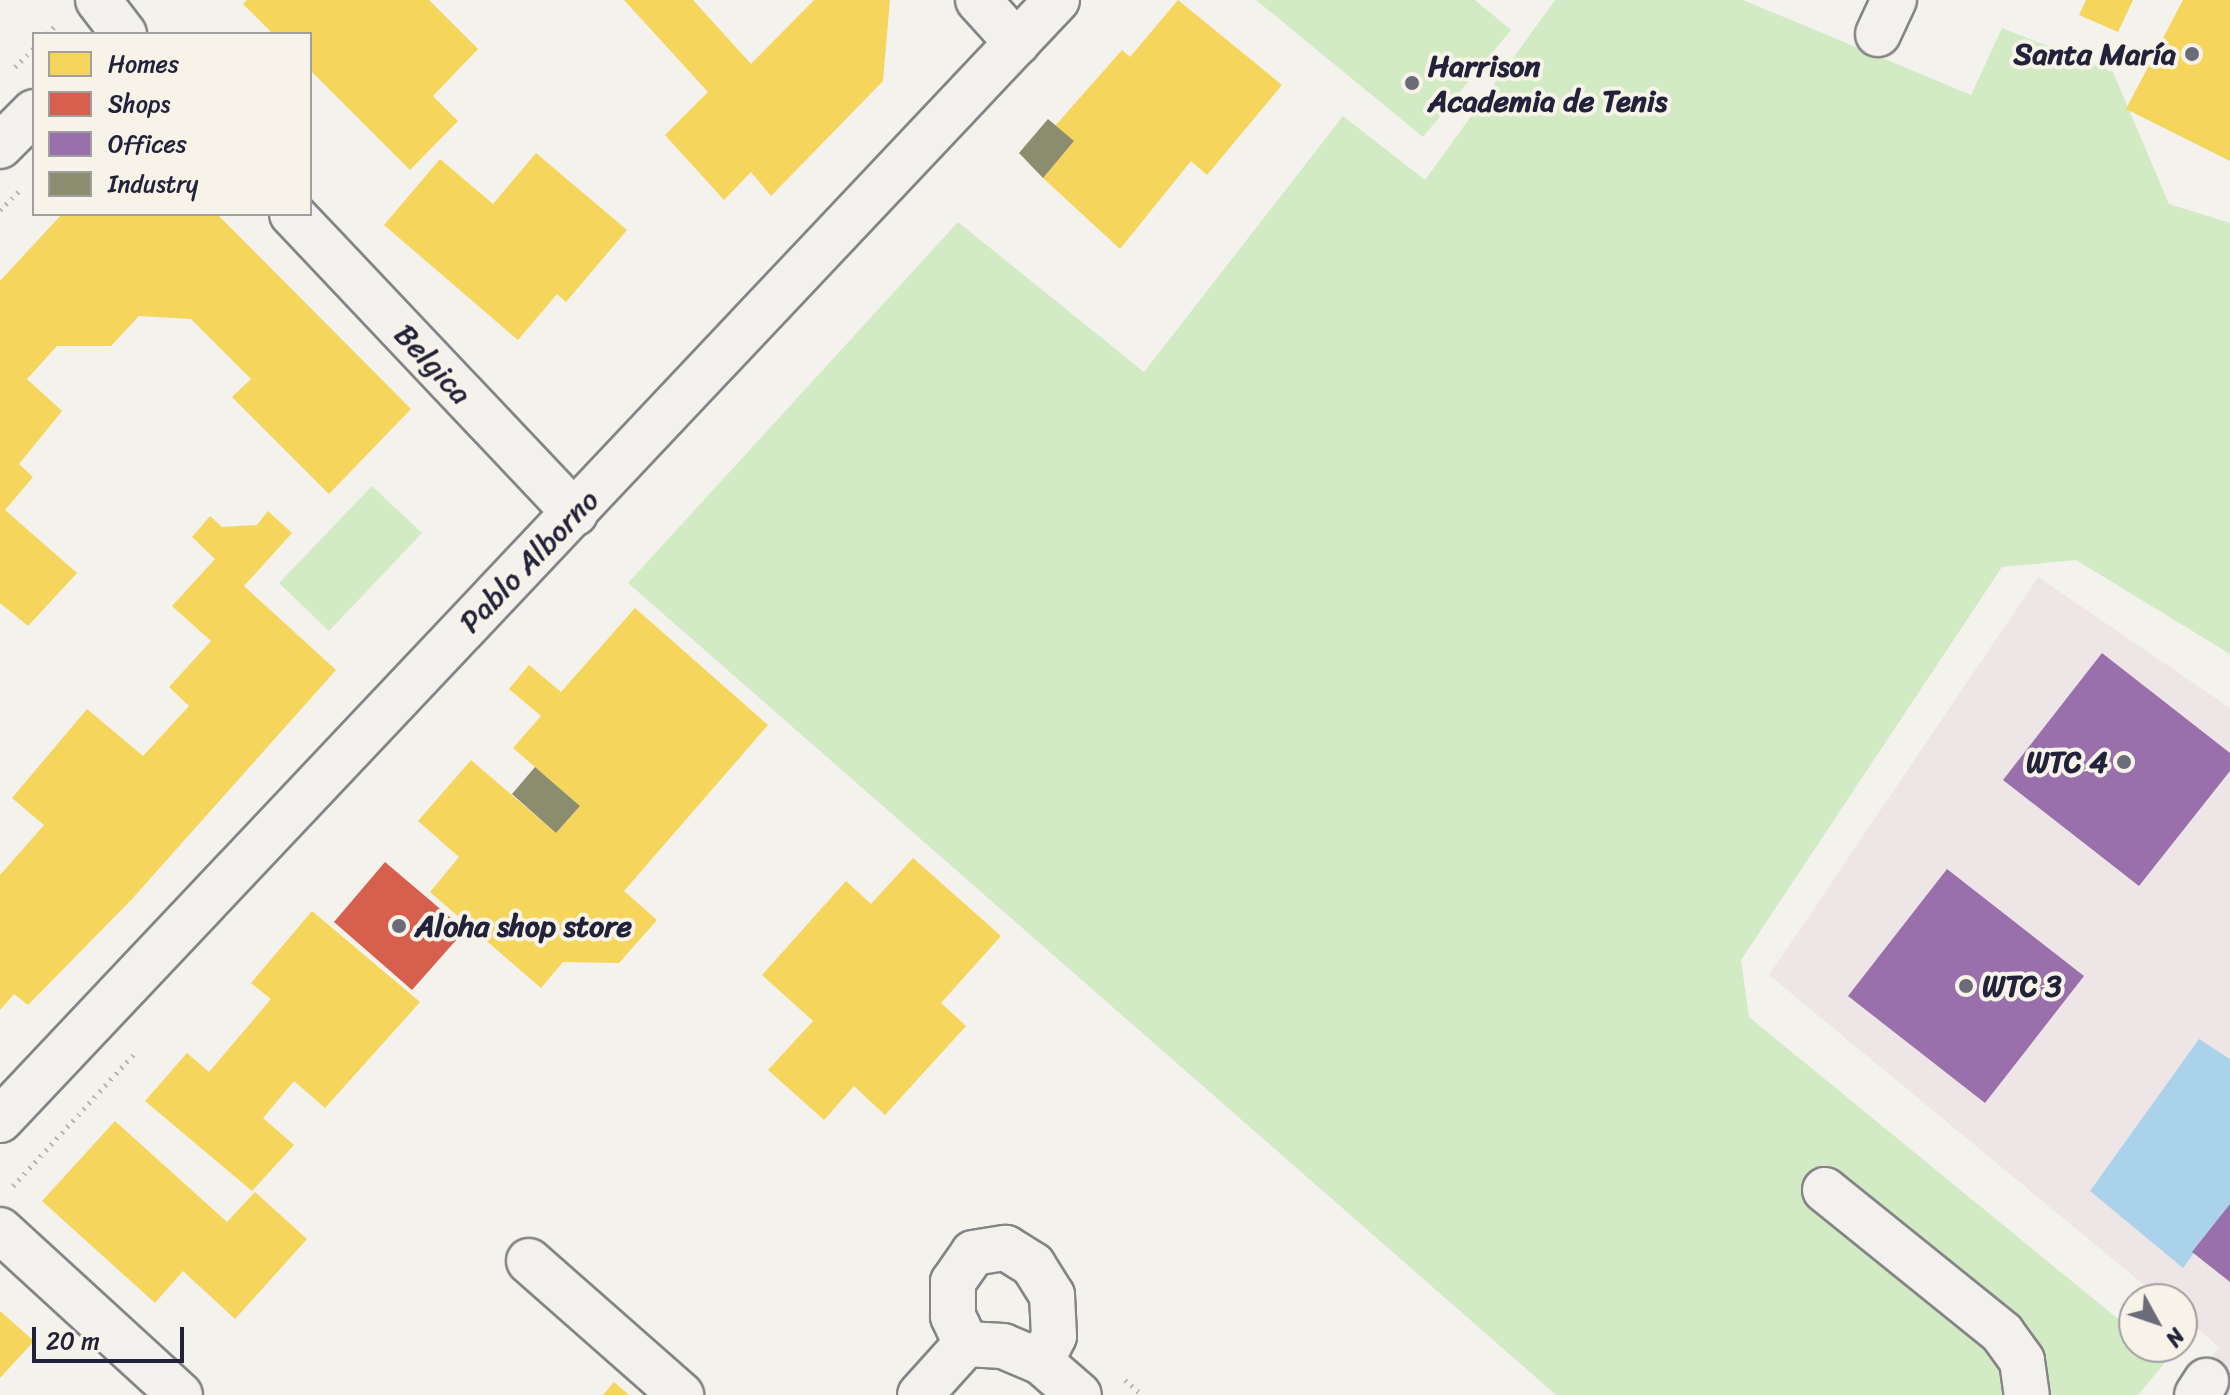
<!DOCTYPE html>
<meta charset="utf-8">
<style>
body{margin:0}
#map{position:relative;width:2230px;height:1395px;overflow:hidden;background:#f4f2ec;font-family:Sriracha,sans-serif}
div>[style]{position:absolute}
.built>*{inset:0;background:#eee6e6}
.green>*{inset:0;background:#d2ebc4}
.water>*{inset:0;background:#aad2ea}
.homes>*{inset:0;background:#f6d55c}
.shops>*{inset:0;background:#d6604d}
.offices>*{inset:0;background:#9970ab}
.industry>*{inset:0;background:#8c8c6e}
.path>*{height:5px;margin-top:-2.5px;transform-origin:0;background:repeating-linear-gradient(90deg,#b8b6b6 0 2px,transparent 0 8px)}
.roads{filter:drop-shadow(2px 0 #858486) drop-shadow(-2px 0 #858486) drop-shadow(0 2px #858486) drop-shadow(0 -2px #858486)}
.minor>*{height:44px;margin:-22px;padding:0 22px;transform-origin:22px;border-radius:22px;background:#f2f1ed}
.dots>*{width:22px;height:22px;translate:-50% -50%;box-sizing:border-box;border:4px solid #f7f3e8;border-radius:50%}
span{translate:-50% -50%;white-space:nowrap;text-align:center;line-height:1.15;-webkit-text-stroke:8px #f7f3e8;paint-order:stroke}
.poi-label{font-size:30px;color:#22223b;font-weight:700}
.right{translate:-100% -50%;text-align:right}
.left{translate:0 -50%;text-align:left}
.street-label{font-size:30px;color:#22223b}
.legend{position:absolute;left:32px;top:32px;width:280px;height:184px;box-sizing:border-box;background:#f7f3e8;border:2px solid #a29fa3;margin:0;padding:10px 14px;list-style:none;font-size:24px;color:#22223b}
.legend li{display:flex;align-items:center;gap:16px;height:40px}
.legend b{width:40px;border:2px solid #a29fa3}
.north{position:absolute;left:2118px;top:1283px;width:80px;height:80px;box-sizing:border-box;background:#f7f3e8;border:2px solid #a29fa3;border-radius:50%;rotate:130deg;font-size:22px;font-weight:700;line-height:32px;text-align:center;color:#22223b}
.north::after{content:'';display:block;margin:auto;width:28px;height:36px;background:#6c6b79;clip-path:polygon(50% 0,100% 100%,50% 72%,0 100%)}
.scale{position:absolute;left:32px;top:1327px;width:152px;height:36px;box-sizing:border-box;border:4px solid #22223b;border-top:0;padding-left:10px;font-size:24px;line-height:28px;white-space:nowrap;color:#22223b;-webkit-text-stroke:6px #f7f3e8;paint-order:stroke}
</style>
<div id="map">
<div class="built">
<i style="clip-path:polygon(2038px 577px,2230px 708px,2230px 1395px,2183px 1395px,2219px 1347px,2182px 1316px,2182px 1299px,2161px 1299px,1769px 975px)"></i>
</div>
<div class="green">
<i style="clip-path:polygon(1256px 0,1475px 0,1511px 30px,1423px 137px)"></i>
<i style="clip-path:polygon(1555px 0,1743px 0,1971px 95px,2002px 28px,2113px 72px,2169px 204px,2230px 223px,2230px 654px,2076px 560px,2002px 567px,1741px 960px,1749px 1017px,2134px 1332px,2134px 1347px,2153px 1347px,2168px 1359px,2138px 1395px,1556px 1395px,628px 583px,958px 222px,1144px 372px,1343px 116px,1425px 180px)"></i>
<i style="clip-path:polygon(372px 486px,422px 533px,329px 631px,279px 583px)"></i>
</div>
<div class="water">
<i style="clip-path:polygon(2199px 1039px,2230px 1059px,2230px 1204px,2183px 1268px,2090px 1191px)"></i>
</div>
<div class="homes">
<i style="clip-path:polygon(247px 0,429px 0,478px 49px,433px 96px,458px 121px,410px 170px,310px 70px,310px 34px,273px 34px,243px 4px)"></i>
<i style="clip-path:polygon(624px 0,693px 0,751px 64px,814px 0,890px 0,883px 81px,771px 196px,751px 172px,724px 200px,665px 135px,708px 92px)"></i>
<i style="clip-path:polygon(1178px 0,1282px 85px,1207px 175px,1191px 161px,1120px 249px,1043px 178px,1074px 141px,1055px 126px,1122px 50px,1130px 57px)"></i>
<i style="clip-path:polygon(2086px 0,2133px 0,2118px 32px,2079px 15px)"></i>
<i style="clip-path:polygon(2183px 0,2230px 0,2230px 161px,2126px 109px)"></i>
<i style="clip-path:polygon(536px 153px,627px 230px,566px 302px,557px 294px,518px 340px,384px 225px,440px 159px,493px 204px)"></i>
<i style="clip-path:polygon(62px 214px,217px 214px,411px 409px,329px 494px,232px 397px,251px 379px,191px 319px,139px 316px,111px 346px,57px 346px,27px 379px,62px 411px,19px 464px,33px 477px,5px 510px,77px 573px,28px 626px,0 603px,0 281px)"></i>
<i style="clip-path:polygon(268px 511px,292px 533px,244px 586px,336px 670px,132px 899px,28px 1005px,14px 994px,0 1010px,0 875px,44px 825px,12px 798px,87px 709px,143px 756px,189px 706px,169px 687px,211px 641px,172px 606px,215px 559px,192px 537px,210px 516px,222px 527px,257px 525px)"></i>
<i style="clip-path:polygon(635px 608px,768px 725px,624px 891px,657px 920px,619px 963px,563px 962px,541px 988px,430px 892px,459px 857px,418px 821px,471px 760px,556px 833px,580px 806px,513px 748px,541px 716px,509px 689px,529px 665px,561px 692px)"></i>
<i style="clip-path:polygon(913px 858px,1001px 936px,941px 1003px,966px 1026px,885px 1115px,854px 1086px,824px 1120px,768px 1070px,813px 1021px,762px 975px,846px 881px,871px 904px)"></i>
<i style="clip-path:polygon(312px 911px,420px 1002px,325px 1108px,294px 1081px,263px 1118px,294px 1145px,252px 1191px,145px 1101px,187px 1053px,209px 1072px,271px 999px,251px 983px)"></i>
<i style="clip-path:polygon(115px 1121px,227px 1222px,255px 1192px,307px 1239px,235px 1319px,183px 1271px,155px 1303px,42px 1201px)"></i>
<i style="clip-path:polygon(0 1311px,34px 1341px,0 1378px)"></i>
<i style="clip-path:polygon(614px 1382px,629px 1395px,603px 1395px)"></i>
</div>
<div class="shops">
<i style="clip-path:polygon(385px 862px,465px 930px,412px 990px,334px 922px)"></i>
</div>
<div class="offices">
<i style="clip-path:polygon(2102px 653px,2230px 753px,2230px 771px,2139px 886px,2003px 780px)"></i>
<i style="clip-path:polygon(1947px 869px,2084px 976px,1985px 1103px,1848px 996px)"></i>
<i style="clip-path:polygon(2230px 1204px,2230px 1282px,2192px 1252px)"></i>
</div>
<div class="industry">
<i style="clip-path:polygon(1048px 119px,1074px 141px,1043px 178px,1019px 153px)"></i>
<i style="clip-path:polygon(535px 767px,580px 806px,556px 833px,512px 794px)"></i>
</div>
<div class="path">
<i style="left:47px;top:34px;width:16px;rotate:-45deg"></i>
<i style="left:15px;top:67px;width:27px;rotate:-45deg"></i>
<i style="left:0;top:210px;width:27px;rotate:-45deg"></i>
<i style="left:13px;top:1186px;width:179px;rotate:-47.5deg"></i>
<i style="left:1125px;top:1380px;width:23px;rotate:41deg"></i>
</div>
<div class="roads">
<div class="minor">
<i style="left:98px;top:0;width:43px;rotate:52.6deg"></i>
<i style="left:978px;top:0;width:58px;rotate:47.8deg"></i>
<i style="left:1878px;top:34px;width:38px;rotate:-65deg"></i>
<i style="left:0;top:146px;width:48px;rotate:-45deg"></i>
<i style="left:292px;top:214px;width:412px;rotate:46.6deg"></i>
<i style="left:0;top:1120px;width:1540px;rotate:-46.66deg"></i>
<i style="left:1825px;top:1190px;width:228px;rotate:38.9deg"></i>
<i style="left:2002px;top:1333px;width:34px;rotate:54deg"></i>
<i style="left:2022px;top:1361px;width:34px;rotate:82deg"></i>
<i style="left:0;top:1230px;width:244px;rotate:42.5deg"></i>
<i style="left:529px;top:1261px;width:203px;rotate:41.4deg"></i>
<i style="left:966px;top:1344px;width:31px;rotate:-115deg"></i>
<i style="left:953px;top:1316px;width:34px;rotate:-90deg"></i>
<i style="left:953px;top:1282px;width:35px;rotate:-55deg"></i>
<i style="left:973px;top:1253px;width:33px;rotate:-9deg"></i>
<i style="left:1006px;top:1248px;width:32px;rotate:32deg"></i>
<i style="left:1033px;top:1265px;width:36px;rotate:58deg"></i>
<i style="left:1052px;top:1295px;width:41px;rotate:87.2deg"></i>
<i style="left:1054px;top:1336px;width:29px;rotate:117deg"></i>
<i style="left:920px;top:1395px;width:69px;rotate:-48deg"></i>
<i style="left:966px;top:1344px;width:37px;rotate:3deg"></i>
<i style="left:1003px;top:1346px;width:41px;rotate:22.8deg"></i>
<i style="left:1041px;top:1362px;width:50px;rotate:41deg"></i>
<i style="left:2197px;top:1395px;width:17px;rotate:-57deg"></i>
</div>
</div>
<div class="dots">
<i style="left:2192px;top:54px;background:#6c6b79"></i>
<i style="left:1412px;top:83px;background:#6c6b79"></i>
<i style="left:2124px;top:762px;background:#6c6b79"></i>
<i style="left:399px;top:926px;background:#6c6b79"></i>
<i style="left:1966px;top:986px;background:#6c6b79"></i>
</div>
<div class="poi-label">
<span class="right" style="left:2176px;top:54px">Santa María</span>
<span class="left" style="left:1428px;top:83px">Harrison<br>Academia de Tenis</span>
<span class="right" style="left:2108px;top:762px">WTC 4</span>
<span class="left" style="left:415px;top:926px">Aloha shop store</span>
<span class="left" style="left:1982px;top:986px">WTC 3</span>
</div>
<div class="street-label">
<span style="left:433px;top:364px;rotate:47deg">Belgica</span>
<span style="left:529px;top:561px;rotate:-46deg">Pablo Alborno</span>
</div>
<ul class="legend">
<li><b style="height:22px;background:#f6d55c"></b>Homes</li>
<li><b style="height:22px;background:#d6604d"></b>Shops</li>
<li><b style="height:22px;background:#9970ab"></b>Offices</li>
<li><b style="height:22px;background:#8c8c6e"></b>Industry</li>
</ul>
<div class="north">N</div>
<div class="scale">20 m</div>
</div>
